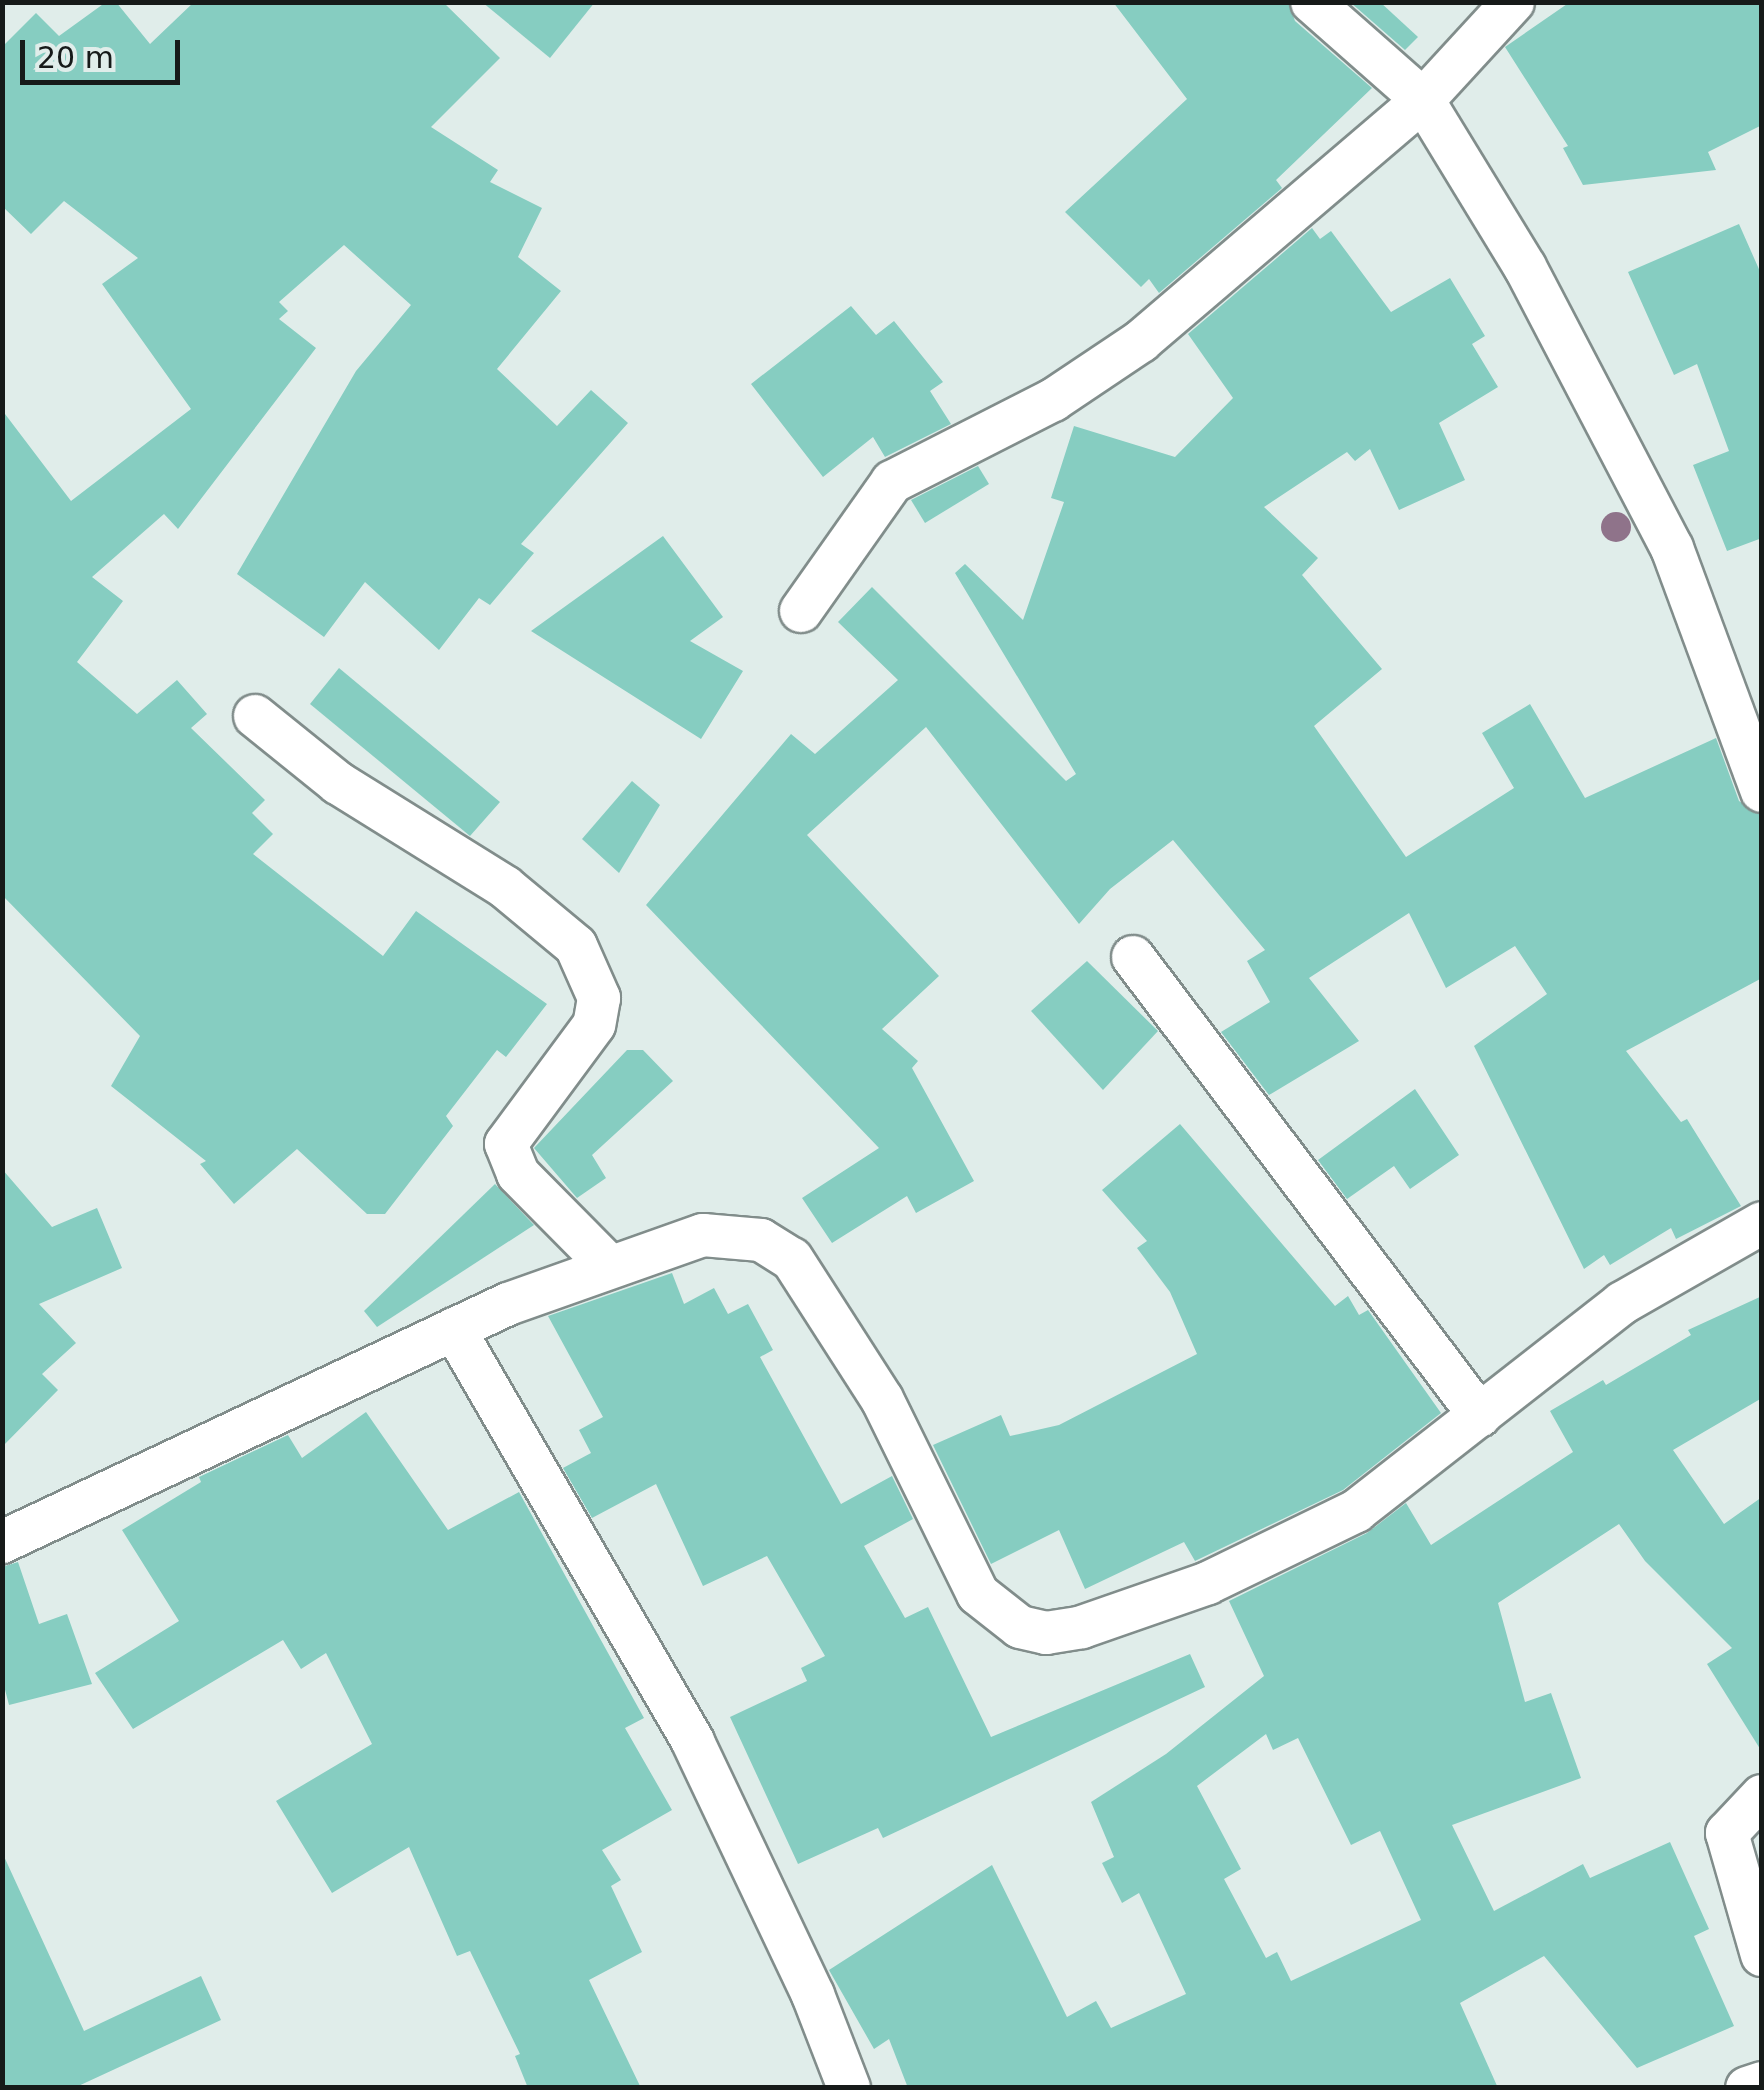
<!DOCTYPE html>
<style>
body{margin:0}
#map{position:relative;width:1764px;height:2090px;overflow:hidden;background:#e0edea;font-family:"DejaVu Sans",sans-serif}
div>[style]{position:absolute}
.building>*{inset:0;background:#86cdc1}
.roads{filter:drop-shadow(2px 0 #818d8b) drop-shadow(-2px 0 #818d8b) drop-shadow(0 2px #818d8b) drop-shadow(0 -2px #818d8b)}
.minor>*{height:42px;margin:-21px;padding:0 21px;transform-origin:21px;border-radius:21px;background:#fff}
.trees>*{width:30px;height:30px;margin:-15px;border-radius:50%;background:#8f738a}
span{translate:-50% -50%;white-space:nowrap;text-align:center;line-height:1.15;-webkit-text-stroke:9px #e0edea;paint-order:stroke}
.frame{position:absolute;inset:0;border:5px solid #161a19;pointer-events:none}
.scale{position:absolute;left:20px;top:40px;width:160px;height:45px;box-sizing:border-box;border:5px solid #161a19;border-top:0;padding-left:12px;font-size:30px;line-height:35px;white-space:nowrap;color:#161a19;-webkit-text-stroke:8px #e0edea;paint-order:stroke}
</style>
<div id="map">
<div class="building">
<i style="clip-path:polygon(106px 2px,116px 2px,150px 44px,194px 2px,443px 2px,500px 58px,431px 127px,498px 170px,490px 182px,542px 208px,518px 257px,561px 291px,497px 369px,557px 426px,591px 390px,628px 423px,521px 544px,534px 553px,490px 605px,479px 598px,439px 650px,365px 582px,324px 637px,237px 574px,356px 371px,411px 305px,344px 245px,279px 302px,288px 311px,279px 319px,316px 348px,178px 529px,164px 514px,92px 577px,123px 601px,77px 662px,137px 714px,177px 680px,207px 714px,191px 728px,265px 800px,252px 813px,273px 834px,253px 854px,383px 956px,416px 911px,547px 1004px,506px 1057px,497px 1050px,446px 1116px,453px 1126px,385px 1214px,367px 1214px,297px 1149px,234px 1204px,200px 1164px,206px 1161px,111px 1086px,140px 1036px,2px 895px,2px 410px,71px 501px,191px 409px,102px 284px,138px 258px,64px 201px,31px 234px,2px 206px,2px 47px,36px 13px,59px 36px)"></i>
<i style="clip-path:polygon(482px 2px,595px 2px,550px 58px)"></i>
<i style="clip-path:polygon(1113px 2px,1288px 2px,1295px 21px,1372px 88px,1276px 180px,1282px 188px,1159px 293px,1149px 279px,1141px 287px,1065px 212px,1187px 99px)"></i>
<i style="clip-path:polygon(1350px 2px,1380px 2px,1418px 37px,1405px 50px)"></i>
<i style="clip-path:polygon(1570px 2px,1762px 2px,1762px 125px,1708px 152px,1716px 170px,1583px 185px,1563px 148px,1568px 146px,1505px 47px)"></i>
<i style="clip-path:polygon(1739px 224px,1762px 276px,1762px 538px,1727px 551px,1693px 465px,1729px 451px,1697px 364px,1674px 375px,1628px 272px)"></i>
<i style="clip-path:polygon(1312px 228px,1320px 239px,1331px 231px,1391px 312px,1450px 278px,1485px 336px,1472px 344px,1498px 387px,1439px 423px,1465px 480px,1399px 510px,1370px 449px,1355px 461px,1347px 452px,1264px 507px,1318px 558px,1302px 575px,1382px 669px,1314px 726px,1406px 857px,1514px 788px,1482px 733px,1530px 704px,1585px 798px,1716px 738px,1739px 801px,1762px 815px,1762px 978px,1626px 1051px,1681px 1122px,1687px 1119px,1741px 1206px,1676px 1239px,1671px 1228px,1610px 1265px,1604px 1255px,1584px 1269px,1474px 1046px,1547px 994px,1515px 946px,1446px 988px,1409px 913px,1309px 978px,1359px 1041px,1269px 1095px,1221px 1032px,1270px 1002px,1247px 961px,1265px 950px,1173px 840px,1110px 889px,1079px 924px,926px 727px,807px 835px,939px 976px,882px 1029px,918px 1061px,912px 1068px,974px 1181px,916px 1213px,907px 1196px,832px 1243px,802px 1198px,879px 1148px,646px 905px,791px 734px,815px 754px,898px 680px,838px 622px,872px 587px,1066px 781px,1076px 774px,955px 573px,965px 564px,1023px 620px,1064px 502px,1051px 498px,1074px 426px,1175px 457px,1233px 398px,1188px 334px)"></i>
<i style="clip-path:polygon(851px 306px,876px 335px,894px 321px,943px 382px,930px 391px,951px 424px,885px 457px,873px 437px,823px 477px,751px 384px)"></i>
<i style="clip-path:polygon(978px 466px,989px 484px,925px 523px,911px 500px)"></i>
<i style="clip-path:polygon(663px 536px,723px 617px,690px 641px,743px 671px,701px 739px,531px 631px)"></i>
<i style="clip-path:polygon(339px 668px,500px 802px,470px 836px,310px 704px)"></i>
<i style="clip-path:polygon(632px 781px,660px 805px,619px 873px,582px 839px)"></i>
<i style="clip-path:polygon(1087px 961px,1158px 1031px,1103px 1090px,1031px 1011px)"></i>
<i style="clip-path:polygon(627px 1050px,643px 1050px,673px 1081px,592px 1155px,606px 1178px,577px 1198px,534px 1148px)"></i>
<i style="clip-path:polygon(1415px 1089px,1459px 1155px,1410px 1189px,1394px 1166px,1347px 1199px,1318px 1160px)"></i>
<i style="clip-path:polygon(1180px 1124px,1335px 1306px,1348px 1296px,1359px 1315px,1368px 1310px,1441px 1413px,1343px 1490px,1195px 1561px,1184px 1542px,1085px 1589px,1059px 1530px,991px 1564px,933px 1445px,1001px 1415px,1010px 1436px,1059px 1425px,1197px 1354px,1170px 1292px,1137px 1248px,1147px 1241px,1102px 1190px)"></i>
<i style="clip-path:polygon(2px 1169px,52px 1227px,97px 1208px,122px 1268px,39px 1304px,76px 1343px,42px 1374px,58px 1390px,2px 1447px)"></i>
<i style="clip-path:polygon(495px 1184px,534px 1225px,377px 1327px,364px 1311px)"></i>
<i style="clip-path:polygon(672px 1273px,684px 1304px,714px 1288px,728px 1314px,748px 1304px,773px 1350px,760px 1357px,841px 1504px,892px 1476px,913px 1519px,864px 1546px,905px 1618px,928px 1607px,991px 1737px,1190px 1654px,1205px 1687px,883px 1838px,878px 1828px,798px 1864px,730px 1717px,807px 1681px,801px 1668px,825px 1656px,767px 1556px,703px 1586px,656px 1484px,592px 1518px,563px 1468px,591px 1453px,579px 1430px,603px 1417px,548px 1316px)"></i>
<i style="clip-path:polygon(evenodd,1762px 1296px,1762px 1398px,1673px 1450px,1724px 1524px,1762px 1497px,1762px 1752px,1707px 1664px,1732px 1648px,1645px 1561px,1619px 1524px,1498px 1603px,1525px 1702px,1551px 1693px,1581px 1778px,1452px 1825px,1494px 1911px,1583px 1864px,1590px 1878px,1670px 1842px,1709px 1929px,1694px 1936px,1734px 2026px,1637px 2068px,1544px 1956px,1460px 2003px,1498px 2088px,908px 2088px,889px 2039px,874px 2049px,829px 1970px,992px 1865px,1067px 2017px,1096px 2001px,1111px 2028px,1186px 1994px,1139px 1893px,1122px 1903px,1102px 1863px,1114px 1857px,1091px 1802px,1166px 1754px,1264px 1676px,1229px 1601px,1367px 1533px,1406px 1503px,1431px 1545px,1573px 1452px,1550px 1411px,1603px 1380px,1606px 1385px,1691px 1335px,1688px 1330px,1762px 1296px,1266px 1734px,1273px 1750px,1298px 1738px,1351px 1845px,1380px 1831px,1421px 1920px,1291px 1981px,1277px 1952px,1266px 1958px,1224px 1879px,1241px 1869px,1197px 1786px,1266px 1734px)"></i>
<i style="clip-path:polygon(366px 1412px,448px 1530px,519px 1492px,644px 1718px,625px 1728px,672px 1810px,602px 1850px,621px 1880px,611px 1886px,642px 1952px,589px 1980px,641px 2088px,528px 2088px,515px 2056px,520px 2054px,470px 1951px,457px 1956px,409px 1847px,332px 1893px,276px 1801px,372px 1744px,326px 1653px,301px 1669px,283px 1640px,133px 1729px,95px 1673px,179px 1621px,122px 1530px,201px 1482px,199px 1477px,288px 1435px,302px 1458px)"></i>
<i style="clip-path:polygon(18px 1562px,39px 1624px,67px 1614px,92px 1684px,9px 1705px,2px 1678px,2px 1567px)"></i>
<i style="clip-path:polygon(2px 1852px,84px 2031px,201px 1976px,221px 2020px,74px 2088px,2px 2088px)"></i>
</div>
<div class="roads">
<div class="minor">
<i style="left:1312px;top:2px;width:148px;rotate:41.4deg"></i>
<i style="left:1423px;top:100px;width:196px;rotate:58.6deg"></i>
<i style="left:1525px;top:267px;width:317px;rotate:62.4deg"></i>
<i style="left:1672px;top:548px;width:259px;rotate:69.7deg"></i>
<i style="left:801px;top:611px;width:158px;rotate:-54.8deg"></i>
<i style="left:892px;top:482px;width:181px;rotate:-27deg"></i>
<i style="left:1053px;top:400px;width:106px;rotate:-33.8deg"></i>
<i style="left:1141px;top:341px;width:371px;rotate:-40.5deg"></i>
<i style="left:1423px;top:100px;width:133px;rotate:-47.4deg"></i>
<i style="left:255px;top:716px;width:107px;rotate:38.9deg"></i>
<i style="left:338px;top:783px;width:197px;rotate:31.9deg"></i>
<i style="left:505px;top:887px;width:92px;rotate:39.7deg"></i>
<i style="left:576px;top:946px;width:57px;rotate:66.1deg"></i>
<i style="left:599px;top:998px;width:27px;rotate:100deg"></i>
<i style="left:594px;top:1025px;width:148px;rotate:126.5deg"></i>
<i style="left:506px;top:1144px;width:32px;rotate:68deg"></i>
<i style="left:518px;top:1174px;width:127px;rotate:45.3deg"></i>
<i style="left:1133px;top:957px;width:575px;rotate:52.91deg"></i>
<i style="left:454px;top:1329px;width:477px;rotate:59.9deg"></i>
<i style="left:693px;top:1742px;width:280px;rotate:64.6deg"></i>
<i style="left:813px;top:1995px;width:100px;rotate:68.8deg"></i>
<i style="left:2px;top:1542px;width:559px;rotate:-25.19deg"></i>
<i style="left:508px;top:1304px;width:207px;rotate:-19.5deg"></i>
<i style="left:703px;top:1235px;width:58px;rotate:4.9deg"></i>
<i style="left:761px;top:1240px;width:36px;rotate:32deg"></i>
<i style="left:792px;top:1259px;width:166px;rotate:57.3deg"></i>
<i style="left:882px;top:1399px;width:217px;rotate:63.8deg"></i>
<i style="left:978px;top:1594px;width:53px;rotate:38.2deg"></i>
<i style="left:1020px;top:1627px;width:27px;rotate:13deg"></i>
<i style="left:1046px;top:1633px;width:36px;rotate:-9deg"></i>
<i style="left:1082px;top:1627px;width:133px;rotate:-19.2deg"></i>
<i style="left:1208px;top:1583px;width:165px;rotate:-25.9deg"></i>
<i style="left:1356px;top:1511px;width:338px;rotate:-38deg"></i>
<i style="left:1622px;top:1303px;width:161px;rotate:-29.7deg"></i>
<i style="left:1762px;top:1796px;width:51px;rotate:133.4deg"></i>
<i style="left:1727px;top:1833px;width:127px;rotate:74deg"></i>
<i style="left:1747px;top:2088px;width:16px;rotate:-18deg"></i>
</div>
</div>
<div class="trees">
<i style="left:1616px;top:527px"></i>
</div>
<div class="frame"></div>
<div class="scale">20 m</div>
</div>
